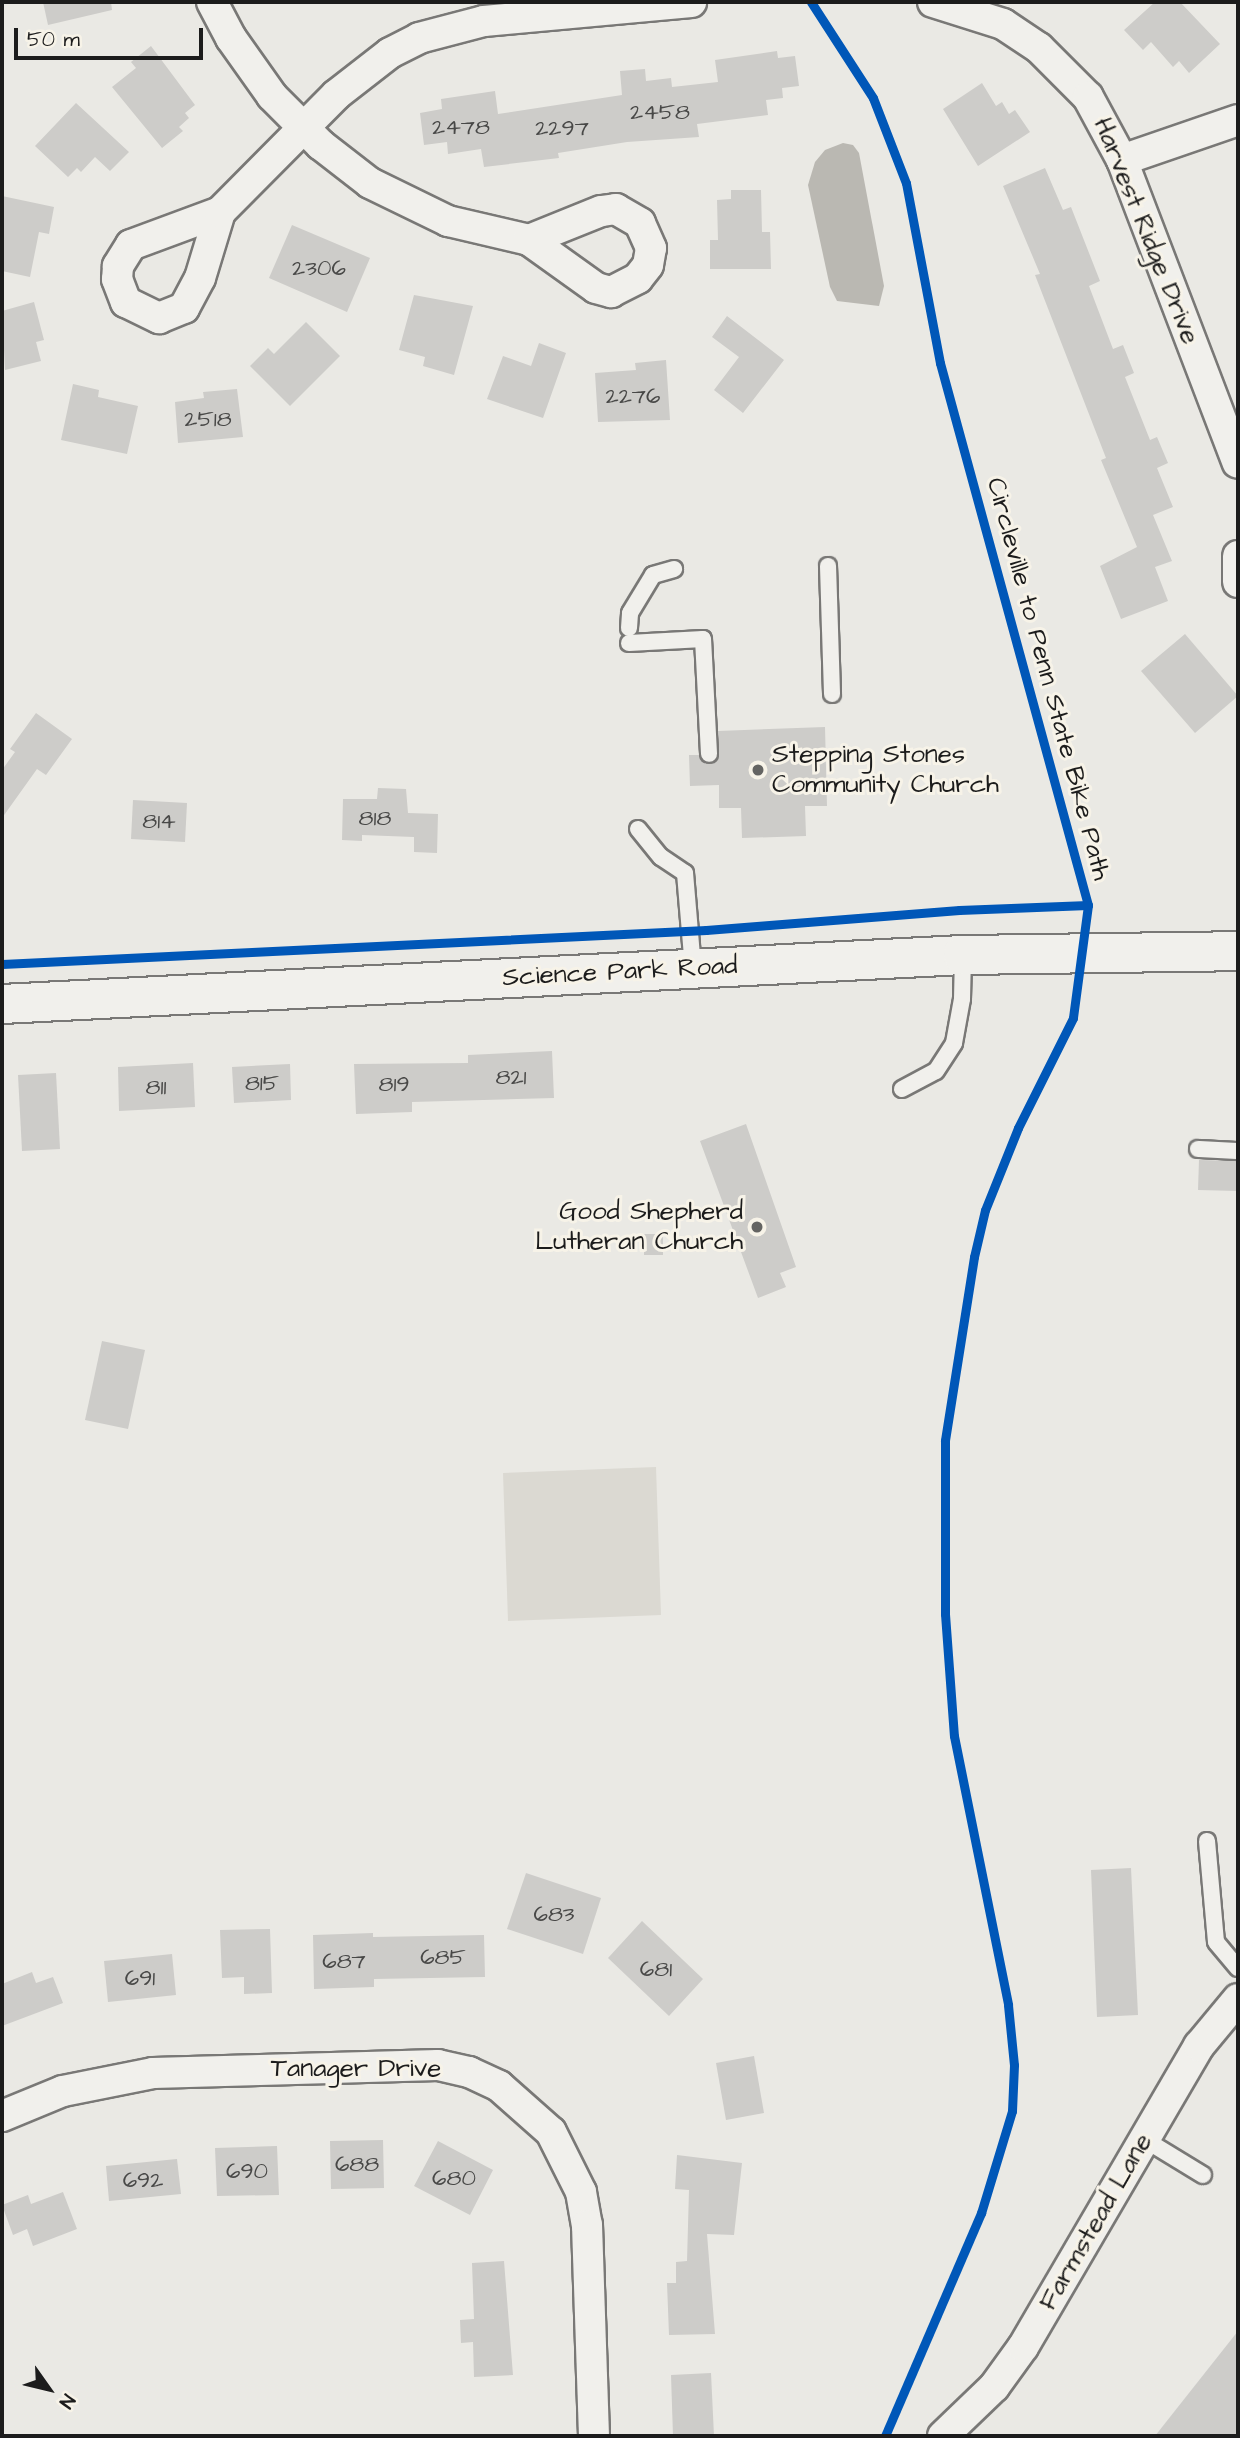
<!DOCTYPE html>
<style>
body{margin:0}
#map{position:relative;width:1240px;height:2438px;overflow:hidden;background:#eae9e4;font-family:"Architects Daughter",sans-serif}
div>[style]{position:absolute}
.built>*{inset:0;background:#dbd9d2}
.water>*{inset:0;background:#bab8b2}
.building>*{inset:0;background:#cdccc9}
.roads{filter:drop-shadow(2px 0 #797876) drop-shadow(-2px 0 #797876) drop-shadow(0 2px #797876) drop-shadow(0 -2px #797876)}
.service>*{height:16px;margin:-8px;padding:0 8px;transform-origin:8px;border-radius:8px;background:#f1f0ec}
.minor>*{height:30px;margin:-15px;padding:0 15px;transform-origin:15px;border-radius:15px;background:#f1f0ec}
.secondary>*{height:38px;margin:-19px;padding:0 19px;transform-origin:19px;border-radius:19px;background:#f1f0ec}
.cycleway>*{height:9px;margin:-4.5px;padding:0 4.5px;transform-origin:4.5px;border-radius:4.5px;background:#0057b8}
.dots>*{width:19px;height:19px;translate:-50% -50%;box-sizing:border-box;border:4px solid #f7f3e8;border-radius:50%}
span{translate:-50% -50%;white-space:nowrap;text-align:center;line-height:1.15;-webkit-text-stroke:6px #f7f3e8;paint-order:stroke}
.number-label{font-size:23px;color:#484847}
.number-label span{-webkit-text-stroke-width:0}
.street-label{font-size:26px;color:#1c1c1c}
.poi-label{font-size:26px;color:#1c1c1c}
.left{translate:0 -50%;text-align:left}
.right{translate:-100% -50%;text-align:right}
.frame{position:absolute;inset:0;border:4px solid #1c1c1c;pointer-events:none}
.north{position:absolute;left:14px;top:2354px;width:70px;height:70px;-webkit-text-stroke:5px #f7f3e8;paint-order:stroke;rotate:124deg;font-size:19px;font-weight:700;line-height:28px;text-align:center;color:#1c1c1c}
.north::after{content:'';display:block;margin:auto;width:24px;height:32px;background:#1c1c1c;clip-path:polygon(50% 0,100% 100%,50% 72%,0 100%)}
.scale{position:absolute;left:14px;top:28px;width:189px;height:32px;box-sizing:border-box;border:4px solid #1c1c1c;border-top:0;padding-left:9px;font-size:21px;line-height:24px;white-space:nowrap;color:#1c1c1c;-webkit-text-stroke:5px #f7f3e8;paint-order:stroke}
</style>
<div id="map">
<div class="built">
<i style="clip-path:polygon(656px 1467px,661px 1615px,508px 1621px,503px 1473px)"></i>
</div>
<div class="water">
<i style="clip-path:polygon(843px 143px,853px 145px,859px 153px,884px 286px,879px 306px,837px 301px,830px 287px,808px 185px,815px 162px,825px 150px)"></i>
</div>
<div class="building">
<i style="clip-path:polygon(43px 2px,111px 2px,112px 10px,48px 25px)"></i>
<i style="clip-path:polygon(1155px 2px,1180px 2px,1220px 44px,1189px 73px,1179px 61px,1173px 67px,1151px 42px,1143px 50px,1124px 30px)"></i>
<i style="clip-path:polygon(151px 46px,195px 105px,185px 113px,189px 118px,179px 127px,183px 131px,162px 148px,112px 87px,136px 68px,131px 62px)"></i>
<i style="clip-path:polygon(777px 51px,778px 58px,795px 56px,799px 86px,782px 88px,783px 98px,766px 100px,768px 115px,697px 124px,699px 137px,627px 142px,558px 153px,559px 158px,484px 167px,481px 149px,448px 154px,447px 142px,424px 145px,420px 113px,442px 109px,441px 99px,495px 91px,498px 114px,622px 95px,620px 71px,645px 69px,646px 81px,671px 78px,672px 87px,718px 82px,715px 60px)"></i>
<i style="clip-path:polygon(982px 83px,996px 106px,1002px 102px,1009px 114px,1015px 110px,1030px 132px,978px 166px,943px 109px)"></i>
<i style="clip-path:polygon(76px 103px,129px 152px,110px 171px,95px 157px,81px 172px,77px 168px,68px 177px,35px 146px)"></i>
<i style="clip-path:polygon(1045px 168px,1063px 210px,1071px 207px,1100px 281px,1089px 286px,1113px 349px,1123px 345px,1134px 373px,1125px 377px,1150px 440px,1157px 437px,1168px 463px,1157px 468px,1173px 507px,1153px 515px,1172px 561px,1155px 567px,1168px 601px,1121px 619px,1100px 566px,1137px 547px,1101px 460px,1106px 458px,1035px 275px,1040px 274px,1003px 186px)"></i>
<i style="clip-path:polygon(731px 190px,761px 190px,762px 232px,770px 232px,771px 269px,710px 269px,710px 240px,718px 240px,717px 200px,731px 199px)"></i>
<i style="clip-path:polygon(2px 196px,54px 207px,49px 234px,39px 232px,30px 277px,2px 271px)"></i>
<i style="clip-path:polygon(292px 225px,370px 258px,347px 312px,269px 278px)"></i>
<i style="clip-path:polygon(414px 295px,473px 306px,454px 375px,423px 366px,425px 357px,399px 350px)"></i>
<i style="clip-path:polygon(34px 302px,44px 340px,36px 342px,41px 361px,5px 370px,2px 311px)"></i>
<i style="clip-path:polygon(727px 316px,784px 360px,743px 413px,714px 390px,739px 357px,712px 337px)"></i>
<i style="clip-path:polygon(306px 322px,340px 356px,290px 406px,250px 366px,268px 348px,274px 354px)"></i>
<i style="clip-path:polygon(539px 343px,566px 353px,543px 418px,487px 399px,503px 356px,531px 366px)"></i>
<i style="clip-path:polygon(666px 360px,670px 420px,598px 422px,595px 373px,636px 370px,635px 363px)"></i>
<i style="clip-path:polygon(73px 384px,99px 390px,98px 397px,138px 406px,127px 454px,61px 440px)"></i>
<i style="clip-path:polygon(237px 389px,243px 437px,178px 443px,175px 402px,204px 398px,203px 392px)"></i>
<i style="clip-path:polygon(1185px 634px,1238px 696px,1195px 733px,1141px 671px)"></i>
<i style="clip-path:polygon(36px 713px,72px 739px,46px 775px,37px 769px,2px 818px,2px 770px,15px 752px,10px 749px)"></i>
<i style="clip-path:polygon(825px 727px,827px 806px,805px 806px,806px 836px,742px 838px,741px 808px,719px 808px,719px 785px,690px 786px,689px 755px,699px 755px,705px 764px,715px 762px,718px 731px)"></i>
<i style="clip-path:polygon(378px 788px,406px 789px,408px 813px,438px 814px,437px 853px,414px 852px,414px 837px,362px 835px,362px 841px,342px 840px,343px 799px,377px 799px)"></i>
<i style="clip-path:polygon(133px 800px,187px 803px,185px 842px,131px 839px)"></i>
<i style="clip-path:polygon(552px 1051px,554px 1098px,412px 1102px,412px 1112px,356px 1114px,354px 1064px,468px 1063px,468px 1055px)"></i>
<i style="clip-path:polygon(193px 1063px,195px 1107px,119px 1111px,118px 1067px)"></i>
<i style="clip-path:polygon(290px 1064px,291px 1100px,234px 1103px,232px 1067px)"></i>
<i style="clip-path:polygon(56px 1073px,60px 1149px,22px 1151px,18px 1075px)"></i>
<i style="clip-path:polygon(746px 1124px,796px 1267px,780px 1273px,786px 1287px,758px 1298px,700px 1141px)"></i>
<i style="clip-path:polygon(1199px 1160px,1238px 1161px,1238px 1191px,1198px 1190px)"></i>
<i style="clip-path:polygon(644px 1234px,663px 1234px,663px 1255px,644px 1255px)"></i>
<i style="clip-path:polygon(102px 1341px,145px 1350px,128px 1429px,85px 1420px)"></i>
<i style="clip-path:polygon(1131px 1868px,1138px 2015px,1097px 2017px,1091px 1870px)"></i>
<i style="clip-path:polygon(526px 1873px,601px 1898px,583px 1954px,507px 1929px)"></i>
<i style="clip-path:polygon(642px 1921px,703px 1979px,669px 2016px,608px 1958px)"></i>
<i style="clip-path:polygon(270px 1929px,272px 1993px,244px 1994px,244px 1977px,222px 1978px,220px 1930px)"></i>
<i style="clip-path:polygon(373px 1933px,373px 1937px,484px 1935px,485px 1977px,374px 1979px,374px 1987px,314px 1989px,313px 1935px)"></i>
<i style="clip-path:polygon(172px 1954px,176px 1995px,108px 2002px,104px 1961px)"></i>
<i style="clip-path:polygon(32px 1972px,36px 1983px,53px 1977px,63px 2003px,2px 2026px,2px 1984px)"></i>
<i style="clip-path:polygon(754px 2056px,764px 2113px,726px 2120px,716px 2063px)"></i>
<i style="clip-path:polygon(383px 2140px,384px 2188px,331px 2189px,330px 2141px)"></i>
<i style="clip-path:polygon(438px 2141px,493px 2170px,470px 2215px,414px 2186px)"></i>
<i style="clip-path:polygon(277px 2146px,279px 2195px,217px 2196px,215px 2148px)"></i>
<i style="clip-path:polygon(677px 2155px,742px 2163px,734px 2235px,707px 2234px,715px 2334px,669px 2335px,667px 2283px,676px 2283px,676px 2262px,687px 2261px,689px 2190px,675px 2189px)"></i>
<i style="clip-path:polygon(177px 2159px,181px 2194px,109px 2201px,106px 2166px)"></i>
<i style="clip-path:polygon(63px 2192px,77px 2229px,33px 2246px,27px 2229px,13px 2235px,2px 2205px,28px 2195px,31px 2204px)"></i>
<i style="clip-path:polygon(504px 2261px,513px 2375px,474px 2377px,473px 2342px,461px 2343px,460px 2320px,474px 2319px,472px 2263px)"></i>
<i style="clip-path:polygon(1238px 2331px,1238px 2436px,1155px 2436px)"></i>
<i style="clip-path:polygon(711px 2373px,714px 2436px,673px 2436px,671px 2375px)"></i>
</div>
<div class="roads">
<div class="service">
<i style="left:828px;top:566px;width:128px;rotate:88.2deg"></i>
<i style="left:629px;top:628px;width:15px;rotate:-86deg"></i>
<i style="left:630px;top:613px;width:44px;rotate:-58.8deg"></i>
<i style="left:653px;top:575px;width:22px;rotate:-16deg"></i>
<i style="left:629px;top:643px;width:74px;rotate:-3.1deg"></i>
<i style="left:703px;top:639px;width:115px;rotate:87deg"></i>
<i style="left:638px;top:829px;width:36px;rotate:51deg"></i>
<i style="left:661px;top:857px;width:29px;rotate:34deg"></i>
<i style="left:685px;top:873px;width:96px;rotate:85.2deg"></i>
<i style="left:902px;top:1089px;width:38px;rotate:-28deg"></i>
<i style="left:936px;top:1071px;width:33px;rotate:-57deg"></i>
<i style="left:954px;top:1043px;width:45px;rotate:-79.7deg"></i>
<i style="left:962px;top:999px;width:44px;rotate:-88.7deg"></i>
<i style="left:1198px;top:1149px;width:40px;rotate:2.9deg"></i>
<i style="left:1207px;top:1841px;width:101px;rotate:84.9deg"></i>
<i style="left:1216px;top:1942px;width:34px;rotate:50deg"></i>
<i style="left:1144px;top:2139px;width:69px;rotate:31.4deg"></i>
</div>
<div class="minor">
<i style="left:212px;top:2px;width:41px;rotate:62.2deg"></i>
<i style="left:231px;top:38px;width:71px;rotate:54.7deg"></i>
<i style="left:272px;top:96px;width:69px;rotate:45deg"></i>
<i style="left:321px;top:145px;width:62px;rotate:37.8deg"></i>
<i style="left:370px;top:183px;width:87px;rotate:26deg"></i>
<i style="left:448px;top:221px;width:83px;rotate:13.2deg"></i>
<i style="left:529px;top:240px;width:82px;rotate:35.6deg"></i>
<i style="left:596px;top:288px;width:16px;rotate:15deg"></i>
<i style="left:611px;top:292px;width:30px;rotate:-27deg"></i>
<i style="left:638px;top:278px;width:16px;rotate:-52deg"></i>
<i style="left:648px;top:265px;width:17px;rotate:-80deg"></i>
<i style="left:651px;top:248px;width:27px;rotate:-114deg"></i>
<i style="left:640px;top:223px;width:28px;rotate:-150deg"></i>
<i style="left:616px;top:209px;width:15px;rotate:172deg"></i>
<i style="left:601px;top:211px;width:78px;rotate:158.1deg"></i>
<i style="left:933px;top:2px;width:73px;rotate:17.4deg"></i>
<i style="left:1003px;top:24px;width:43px;rotate:33.7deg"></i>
<i style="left:1039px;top:48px;width:69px;rotate:45deg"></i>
<i style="left:1088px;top:97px;width:72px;rotate:61.6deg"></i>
<i style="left:1122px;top:160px;width:324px;rotate:69.1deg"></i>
<i style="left:1122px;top:160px;width:123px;rotate:-19deg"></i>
<i style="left:220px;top:212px;width:95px;rotate:159.7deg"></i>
<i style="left:131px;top:245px;width:25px;rotate:122deg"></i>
<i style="left:118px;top:266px;width:13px;rotate:94deg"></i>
<i style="left:117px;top:279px;width:25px;rotate:69deg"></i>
<i style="left:126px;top:302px;width:37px;rotate:26deg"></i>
<i style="left:159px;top:318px;width:27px;rotate:-22deg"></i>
<i style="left:184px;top:308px;width:34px;rotate:-62deg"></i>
<i style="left:200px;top:278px;width:69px;rotate:-73.1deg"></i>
<i style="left:220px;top:212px;width:165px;rotate:-45.2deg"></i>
<i style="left:336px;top:95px;width:68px;rotate:-37.9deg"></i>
<i style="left:390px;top:53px;width:33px;rotate:-27deg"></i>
<i style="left:419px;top:38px;width:67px;rotate:-14.7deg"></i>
<i style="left:484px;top:21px;width:208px;rotate:-5.2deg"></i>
<i style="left:1238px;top:556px;width:26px;rotate:90deg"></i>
<i style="left:2px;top:2116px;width:66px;rotate:-22.3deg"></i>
<i style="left:63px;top:2091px;width:92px;rotate:-11.3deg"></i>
<i style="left:153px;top:2073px;width:285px;rotate:-1.6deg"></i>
<i style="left:438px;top:2065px;width:32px;rotate:13deg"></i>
<i style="left:469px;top:2072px;width:33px;rotate:25deg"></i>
<i style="left:499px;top:2086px;width:69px;rotate:41.5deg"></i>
<i style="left:551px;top:2132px;width:67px;rotate:63.4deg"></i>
<i style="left:581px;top:2192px;width:34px;rotate:80deg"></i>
<i style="left:587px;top:2225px;width:211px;rotate:88.1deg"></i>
<i style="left:943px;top:2436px;width:71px;rotate:-43.9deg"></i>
<i style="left:994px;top:2387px;width:49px;rotate:-54.1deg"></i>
<i style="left:1023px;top:2347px;width:349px;rotate:-59.7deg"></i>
<i style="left:1199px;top:2046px;width:61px;rotate:-50.3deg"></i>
</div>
<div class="secondary">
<i style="left:2px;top:1004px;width:962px;rotate:-2.92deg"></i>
<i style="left:963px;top:955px;width:275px;rotate:-0.8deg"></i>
</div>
</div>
<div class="cycleway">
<i style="left:811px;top:2px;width:114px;rotate:57.1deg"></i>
<i style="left:873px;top:98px;width:91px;rotate:68.8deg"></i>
<i style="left:906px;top:183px;width:183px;rotate:79.3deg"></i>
<i style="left:940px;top:363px;width:562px;rotate:74.73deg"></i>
<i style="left:1088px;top:905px;width:114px;rotate:97.6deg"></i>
<i style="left:1073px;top:1018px;width:123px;rotate:116.6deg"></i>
<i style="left:1018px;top:1128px;width:88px;rotate:111.9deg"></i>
<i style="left:985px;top:1210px;width:48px;rotate:103.2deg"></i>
<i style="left:974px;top:1257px;width:186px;rotate:99deg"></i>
<i style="left:945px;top:1441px;width:173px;rotate:90deg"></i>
<i style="left:945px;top:1614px;width:122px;rotate:85.8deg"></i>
<i style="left:954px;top:1736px;width:274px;rotate:78.6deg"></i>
<i style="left:1008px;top:2005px;width:60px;rotate:84.3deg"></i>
<i style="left:1014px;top:2065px;width:46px;rotate:92.5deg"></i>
<i style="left:1012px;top:2111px;width:107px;rotate:106.9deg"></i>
<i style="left:981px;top:2213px;width:243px;rotate:113.3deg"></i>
<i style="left:2px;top:964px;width:705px;rotate:-2.76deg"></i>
<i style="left:706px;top:930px;width:254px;rotate:-4.5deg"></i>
<i style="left:959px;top:910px;width:129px;rotate:-2.2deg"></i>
</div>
<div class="dots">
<i style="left:758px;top:770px;background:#646462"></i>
<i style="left:757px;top:1227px;background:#646462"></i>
</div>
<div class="number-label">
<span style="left:660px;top:112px">2458</span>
<span style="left:461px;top:127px">2478</span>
<span style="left:562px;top:128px">2297</span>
<span style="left:319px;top:268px">2306</span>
<span style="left:633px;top:396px">2276</span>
<span style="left:208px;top:419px">2518</span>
<span style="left:375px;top:818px">818</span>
<span style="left:159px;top:821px">814</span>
<span style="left:511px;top:1077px">821</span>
<span style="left:262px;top:1083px">815</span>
<span style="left:394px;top:1084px">819</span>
<span style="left:156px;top:1087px">811</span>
<span style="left:554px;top:1914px">683</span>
<span style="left:443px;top:1957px">685</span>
<span style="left:344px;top:1961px">687</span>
<span style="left:656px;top:1969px">681</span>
<span style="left:140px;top:1978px">691</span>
<span style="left:357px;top:2164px">688</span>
<span style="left:247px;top:2171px">690</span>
<span style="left:454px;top:2178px">680</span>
<span style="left:143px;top:2180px">692</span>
</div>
<div class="street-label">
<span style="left:1146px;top:231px;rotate:68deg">Harvest Ridge Drive</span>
<span style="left:1048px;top:679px;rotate:75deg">Circleville to Penn State Bike Path</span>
<span style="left:620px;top:972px;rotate:-3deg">Science Park Road</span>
<span style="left:356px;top:2069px">Tanager Drive</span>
<span style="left:1096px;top:2222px;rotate:-60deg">Farmstead Lane</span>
</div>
<div class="poi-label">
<span class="left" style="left:772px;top:770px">Stepping Stones<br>Community Church</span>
<span class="right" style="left:743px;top:1227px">Good Shepherd<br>Lutheran Church</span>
</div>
<div class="frame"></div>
<div class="north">N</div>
<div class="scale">50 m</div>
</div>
